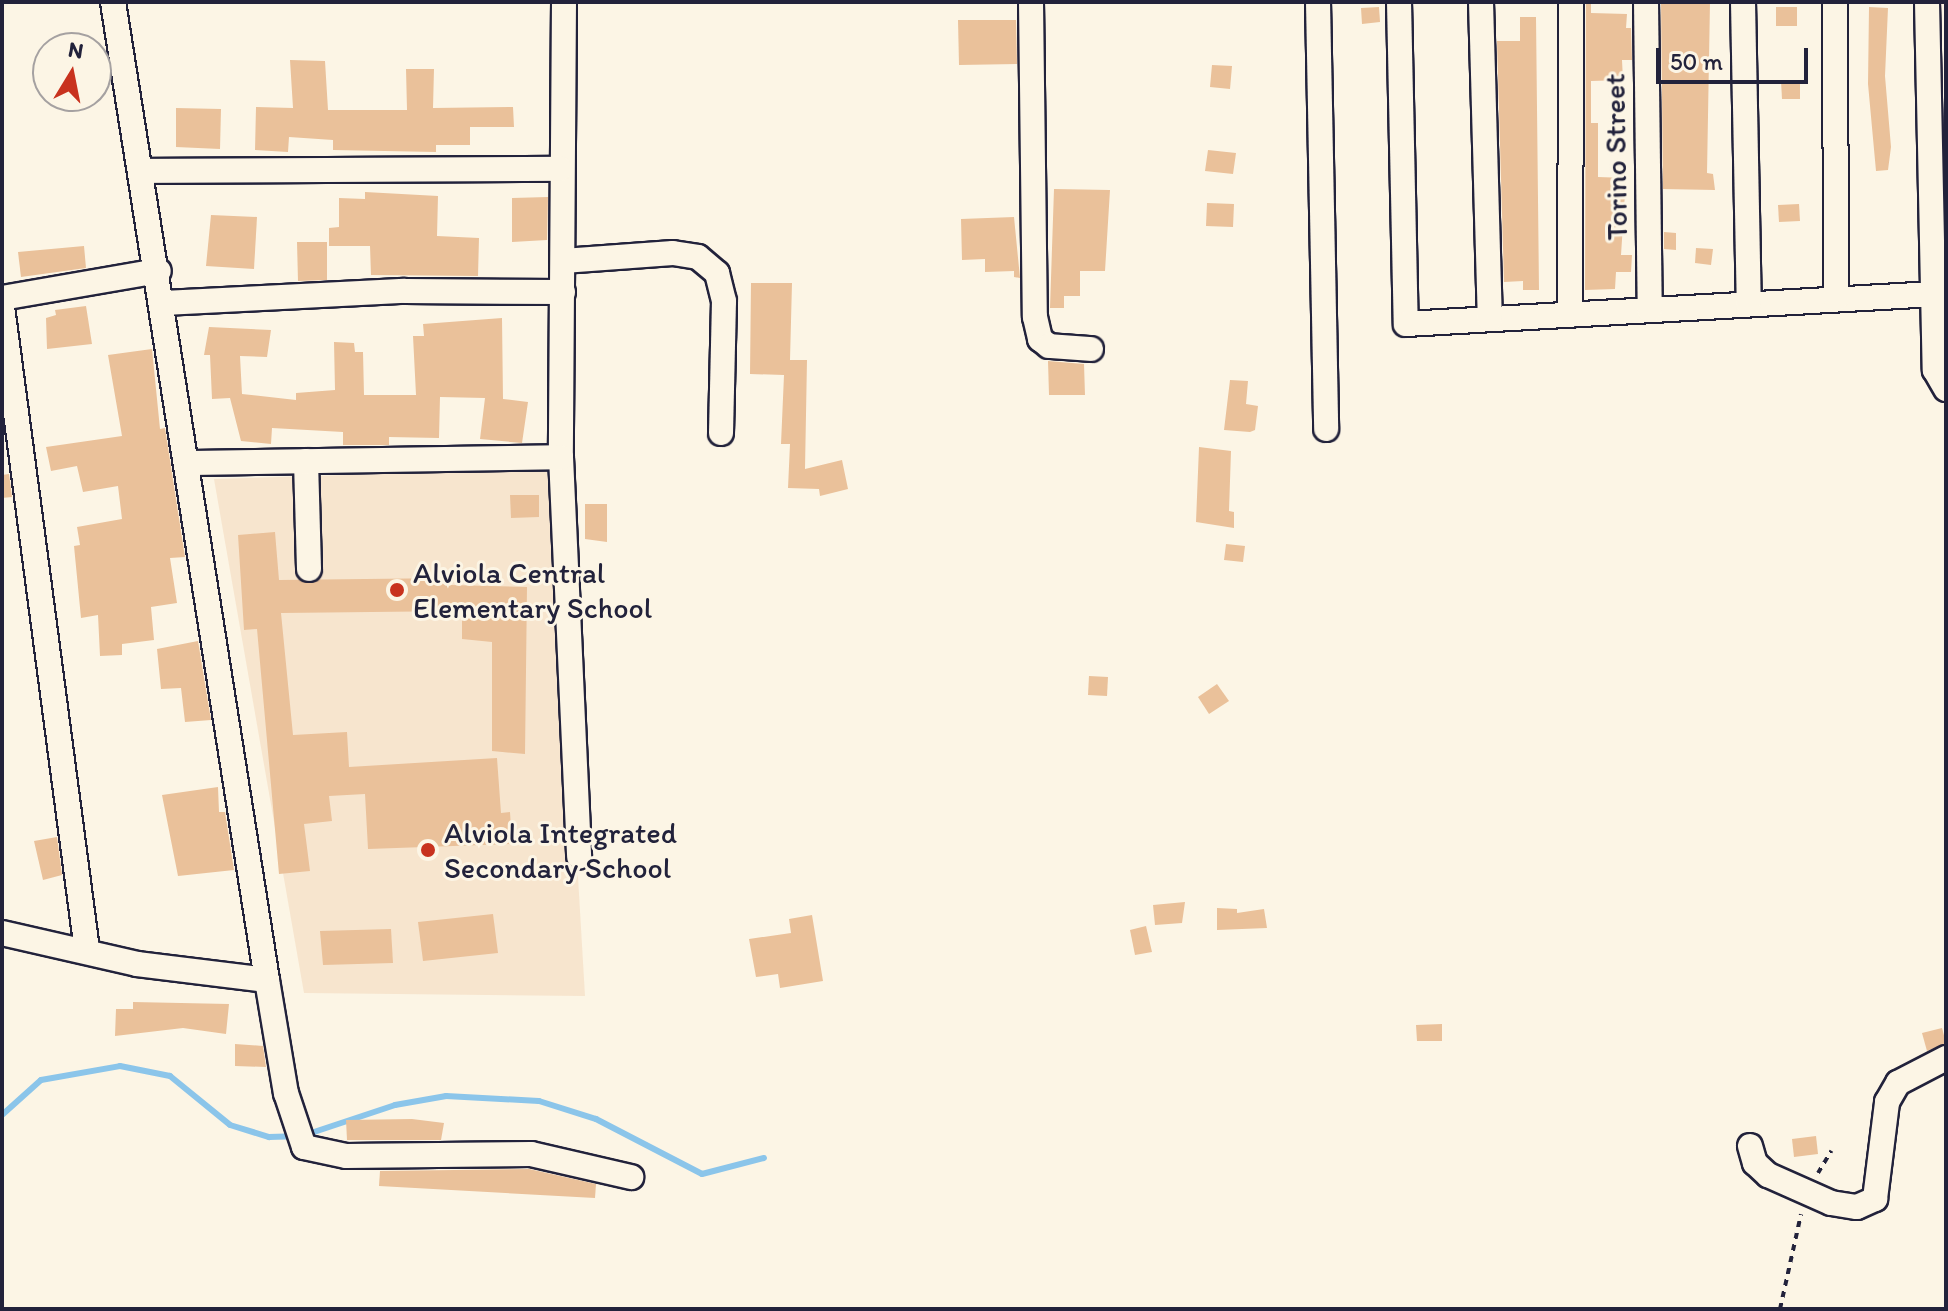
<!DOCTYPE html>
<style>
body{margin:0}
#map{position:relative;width:1948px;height:1311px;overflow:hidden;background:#fcf5e5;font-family:Itim,sans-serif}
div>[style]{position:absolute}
.built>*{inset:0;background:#f7e5ce}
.stream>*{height:6px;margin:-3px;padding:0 3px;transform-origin:3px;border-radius:3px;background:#8bc5ea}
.building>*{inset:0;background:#eac19a}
.path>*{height:4px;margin-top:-2px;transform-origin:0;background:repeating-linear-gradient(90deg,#22223b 0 6px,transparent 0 12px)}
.roads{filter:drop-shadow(2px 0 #22223b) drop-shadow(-2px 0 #22223b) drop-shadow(0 2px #22223b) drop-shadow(0 -2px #22223b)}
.minor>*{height:24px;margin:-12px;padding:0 12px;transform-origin:12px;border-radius:12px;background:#fcf5e5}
.dots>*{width:22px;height:22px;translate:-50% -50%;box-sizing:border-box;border:4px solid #fcf5e5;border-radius:50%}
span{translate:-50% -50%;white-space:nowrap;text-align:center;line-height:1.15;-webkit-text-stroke:6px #fcf5e5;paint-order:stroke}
.street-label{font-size:30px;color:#22223b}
.poi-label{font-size:30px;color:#22223b}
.left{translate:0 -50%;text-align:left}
.frame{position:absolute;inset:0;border:4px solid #22223b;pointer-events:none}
.north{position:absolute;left:32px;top:32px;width:80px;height:80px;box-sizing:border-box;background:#fcf5e5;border:2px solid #a5a1a1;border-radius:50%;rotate:10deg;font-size:22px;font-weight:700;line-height:32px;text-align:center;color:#22223b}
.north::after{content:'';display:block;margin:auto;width:28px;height:36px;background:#c8321e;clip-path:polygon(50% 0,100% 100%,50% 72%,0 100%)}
.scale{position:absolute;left:1656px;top:48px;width:152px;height:36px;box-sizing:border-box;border:4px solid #22223b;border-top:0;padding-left:10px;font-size:24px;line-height:28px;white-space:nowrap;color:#22223b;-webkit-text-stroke:6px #fcf5e5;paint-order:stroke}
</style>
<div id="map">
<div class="built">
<i style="clip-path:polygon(554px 469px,585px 996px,304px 993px,214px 479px)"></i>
</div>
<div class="stream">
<i style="left:2px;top:1115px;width:52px;rotate:-41.9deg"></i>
<i style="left:41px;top:1080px;width:80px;rotate:-10deg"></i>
<i style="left:120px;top:1066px;width:51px;rotate:11.3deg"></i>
<i style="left:170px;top:1076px;width:77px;rotate:39.2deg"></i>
<i style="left:230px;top:1125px;width:41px;rotate:17.1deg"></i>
<i style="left:269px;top:1137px;width:25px;rotate:-2deg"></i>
<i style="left:305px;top:1135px;width:95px;rotate:-18.4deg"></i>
<i style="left:395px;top:1105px;width:52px;rotate:-10deg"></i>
<i style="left:446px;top:1096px;width:93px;rotate:3.1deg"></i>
<i style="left:539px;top:1101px;width:60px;rotate:17.5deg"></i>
<i style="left:596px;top:1119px;width:119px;rotate:27.4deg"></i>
<i style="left:702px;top:1174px;width:64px;rotate:-14.5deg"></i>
</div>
<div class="building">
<i style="clip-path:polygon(1586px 2px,1591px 2px,1591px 13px,1627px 14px,1626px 28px,1631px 28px,1632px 60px,1622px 60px,1623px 80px,1591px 81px,1591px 123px,1598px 123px,1598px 177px,1626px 178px,1621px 255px,1632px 255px,1631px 272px,1616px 272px,1615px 289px,1585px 290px)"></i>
<i style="clip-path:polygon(1661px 2px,1710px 2px,1707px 173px,1713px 174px,1715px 190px,1663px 189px)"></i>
<i style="clip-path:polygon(1379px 7px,1380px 22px,1362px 24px,1361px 8px)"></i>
<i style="clip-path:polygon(1776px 7px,1797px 7px,1797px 26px,1776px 26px)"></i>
<i style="clip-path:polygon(1869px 7px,1888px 8px,1885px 76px,1891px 147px,1888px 170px,1876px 171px,1868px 84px)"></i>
<i style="clip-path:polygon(1520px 17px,1536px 17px,1539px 290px,1523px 290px,1523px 281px,1504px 282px,1497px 41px,1520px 41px)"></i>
<i style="clip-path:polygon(958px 20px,1016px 20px,1017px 64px,959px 65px)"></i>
<i style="clip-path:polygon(290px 60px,325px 61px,328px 110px,407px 110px,406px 69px,434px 69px,433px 108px,513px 107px,514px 127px,470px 127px,470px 145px,436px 145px,436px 152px,333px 150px,333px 140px,289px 137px,288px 152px,255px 150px,256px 107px,293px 108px)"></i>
<i style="clip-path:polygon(1212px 65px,1232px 66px,1230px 89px,1210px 87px)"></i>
<i style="clip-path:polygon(1781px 81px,1800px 81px,1800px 99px,1782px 99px)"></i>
<i style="clip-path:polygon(176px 108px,221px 109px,220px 149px,176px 147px)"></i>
<i style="clip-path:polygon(1208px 150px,1236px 153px,1233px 174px,1205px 171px)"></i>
<i style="clip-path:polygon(1054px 189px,1110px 190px,1105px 271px,1080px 271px,1080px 296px,1064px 296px,1064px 308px,1050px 308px)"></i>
<i style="clip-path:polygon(365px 192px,438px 196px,437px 236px,479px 238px,478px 276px,371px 275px,370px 246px,329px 246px,329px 228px,339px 227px,339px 198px,365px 199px)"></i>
<i style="clip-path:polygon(548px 197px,547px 240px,512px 242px,512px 198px)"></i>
<i style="clip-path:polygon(1207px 203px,1234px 204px,1233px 227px,1206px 226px)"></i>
<i style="clip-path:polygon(1799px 204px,1800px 221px,1779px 222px,1778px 205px)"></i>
<i style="clip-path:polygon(211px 215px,257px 217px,254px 269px,206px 266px)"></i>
<i style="clip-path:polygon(1014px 217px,1020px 278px,1014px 277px,1014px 271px,985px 272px,985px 259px,962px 260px,961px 219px)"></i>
<i style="clip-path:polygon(1664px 232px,1676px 233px,1676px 250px,1664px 249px)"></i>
<i style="clip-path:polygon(297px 242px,327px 242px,327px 280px,298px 281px)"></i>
<i style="clip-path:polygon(84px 246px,86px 268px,21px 277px,18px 252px)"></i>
<i style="clip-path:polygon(1696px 248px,1713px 249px,1711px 265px,1695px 263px)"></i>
<i style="clip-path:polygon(751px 283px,792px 283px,790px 360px,807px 360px,805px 469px,842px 460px,848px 489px,820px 496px,819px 489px,788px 488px,790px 444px,781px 444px,784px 375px,750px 374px)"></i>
<i style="clip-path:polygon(86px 306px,92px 344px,47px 349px,46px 318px,56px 315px,55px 310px)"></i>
<i style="clip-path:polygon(502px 318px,503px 399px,528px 402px,522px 443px,480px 439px,485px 398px,440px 397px,439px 438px,389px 437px,389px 445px,343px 445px,343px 432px,272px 428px,271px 444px,241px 441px,230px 398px,212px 399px,210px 355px,204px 355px,209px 327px,271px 330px,267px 357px,240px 356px,242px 394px,296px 400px,296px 393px,335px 390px,334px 342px,354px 343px,355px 352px,363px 352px,364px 395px,416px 395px,413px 336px,424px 336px,423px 324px)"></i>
<i style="clip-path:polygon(152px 349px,160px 429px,165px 428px,185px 557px,170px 558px,177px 603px,151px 607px,154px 640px,122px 644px,122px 655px,100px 656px,98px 615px,81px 618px,74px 546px,80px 545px,77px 527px,122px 519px,118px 486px,83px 492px,77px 466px,51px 471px,46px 447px,122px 436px,108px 355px)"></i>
<i style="clip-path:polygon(1048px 361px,1084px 364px,1085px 395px,1049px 395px)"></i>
<i style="clip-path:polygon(1230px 380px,1248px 381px,1246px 404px,1258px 406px,1255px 430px,1250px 432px,1224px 430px)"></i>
<i style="clip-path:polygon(1199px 447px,1231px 451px,1229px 511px,1234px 512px,1234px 528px,1196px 522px)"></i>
<i style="clip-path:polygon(9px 474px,12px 497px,2px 498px,2px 475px)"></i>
<i style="clip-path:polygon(510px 495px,539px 495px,539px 517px,511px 518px)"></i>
<i style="clip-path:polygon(585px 504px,607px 504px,607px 542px,585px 539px)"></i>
<i style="clip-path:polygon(275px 532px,279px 580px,451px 578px,451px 585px,527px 587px,525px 754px,492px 751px,492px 642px,462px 639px,462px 611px,281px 613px,293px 735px,347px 732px,349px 767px,497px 758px,501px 813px,510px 812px,512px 844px,368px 849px,365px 794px,329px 796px,332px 821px,304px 824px,310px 871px,279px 874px,257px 629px,244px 630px,238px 535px)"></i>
<i style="clip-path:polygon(1226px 544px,1245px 546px,1243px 562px,1224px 560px)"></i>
<i style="clip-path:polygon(198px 641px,211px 720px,185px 722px,181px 688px,161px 689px,157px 649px)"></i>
<i style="clip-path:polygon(1089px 676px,1108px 677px,1107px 696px,1088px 695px)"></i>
<i style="clip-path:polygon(1217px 684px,1229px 701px,1209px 714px,1198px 697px)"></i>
<i style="clip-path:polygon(218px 787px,219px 812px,225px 812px,234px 870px,178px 876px,162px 795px)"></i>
<i style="clip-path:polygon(57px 837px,62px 875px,43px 880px,34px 841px)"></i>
<i style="clip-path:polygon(1185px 902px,1182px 923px,1155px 925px,1153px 905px)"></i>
<i style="clip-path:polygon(1217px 908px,1237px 909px,1237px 913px,1264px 909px,1267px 928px,1217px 930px)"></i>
<i style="clip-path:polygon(493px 914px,498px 953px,423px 961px,418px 922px)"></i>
<i style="clip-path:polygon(812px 915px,823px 981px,780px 988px,778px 974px,756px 977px,749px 939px,791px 933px,789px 919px)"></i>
<i style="clip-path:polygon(1146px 926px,1152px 952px,1135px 955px,1130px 930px)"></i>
<i style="clip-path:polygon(391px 929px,393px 963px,323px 965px,320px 931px)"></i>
<i style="clip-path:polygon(133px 1002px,229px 1004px,226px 1034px,183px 1028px,115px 1036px,116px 1009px,133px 1009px)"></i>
<i style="clip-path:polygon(1442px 1024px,1442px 1041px,1417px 1041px,1416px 1025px)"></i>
<i style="clip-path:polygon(1942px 1028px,1946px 1043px,1927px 1051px,1922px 1033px)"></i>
<i style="clip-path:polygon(235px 1044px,263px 1046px,266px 1067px,235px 1066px)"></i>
<i style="clip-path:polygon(412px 1119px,444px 1123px,441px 1140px,347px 1140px,346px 1120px)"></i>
<i style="clip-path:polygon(1816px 1136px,1818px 1154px,1794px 1157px,1792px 1139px)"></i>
<i style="clip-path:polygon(529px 1169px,596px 1184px,595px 1198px,379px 1186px,380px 1171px)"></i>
</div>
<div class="path">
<i style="left:1818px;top:1173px;width:26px;rotate:-59deg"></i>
<i style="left:1780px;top:1309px;width:97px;rotate:-77.5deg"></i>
</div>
<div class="roads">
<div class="minor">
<i style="left:564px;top:2px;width:455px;rotate:90.4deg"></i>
<i style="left:561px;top:457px;width:400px;rotate:87.4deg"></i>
<i style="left:1031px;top:2px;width:315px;rotate:89.3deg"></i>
<i style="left:1035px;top:317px;width:23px;rotate:77deg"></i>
<i style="left:1040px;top:339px;width:11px;rotate:38deg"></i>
<i style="left:1049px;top:346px;width:42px;rotate:4.1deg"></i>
<i style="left:1318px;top:2px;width:427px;rotate:88.9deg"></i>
<i style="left:1399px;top:2px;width:322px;rotate:88.8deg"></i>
<i style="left:1406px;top:324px;width:529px;rotate:-3.25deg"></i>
<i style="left:1481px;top:2px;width:317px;rotate:88.4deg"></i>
<i style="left:1646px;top:2px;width:308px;rotate:89.3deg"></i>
<i style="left:1743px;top:2px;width:302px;rotate:88.9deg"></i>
<i style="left:1835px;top:2px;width:297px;rotate:89.8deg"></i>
<i style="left:1927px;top:2px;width:368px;rotate:88.8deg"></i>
<i style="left:1935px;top:370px;width:22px;rotate:60deg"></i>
<i style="left:142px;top:171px;width:418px;rotate:-0.3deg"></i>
<i style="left:563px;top:261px;width:110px;rotate:-4.2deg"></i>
<i style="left:673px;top:253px;width:25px;rotate:9deg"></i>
<i style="left:698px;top:257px;width:25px;rotate:40deg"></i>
<i style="left:717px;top:273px;width:29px;rotate:76deg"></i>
<i style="left:724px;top:301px;width:132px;rotate:91.3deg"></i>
<i style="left:2px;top:298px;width:159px;rotate:-9.8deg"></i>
<i style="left:164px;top:303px;width:241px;rotate:-2.9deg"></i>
<i style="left:405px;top:291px;width:158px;rotate:0.4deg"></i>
<i style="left:2px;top:307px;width:649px;rotate:82.47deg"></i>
<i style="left:1570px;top:315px;width:313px;rotate:-89.8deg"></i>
<i style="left:306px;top:461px;width:108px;rotate:88.4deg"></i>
<i style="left:188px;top:463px;width:373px;rotate:-0.9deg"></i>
<i style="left:2px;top:933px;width:139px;rotate:12.9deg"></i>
<i style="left:137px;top:964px;width:131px;rotate:7deg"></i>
<i style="left:267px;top:980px;width:990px;rotate:-98.95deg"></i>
<i style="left:267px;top:980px;width:115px;rotate:80.5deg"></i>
<i style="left:286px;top:1093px;width:57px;rotate:71.6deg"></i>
<i style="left:304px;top:1147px;width:43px;rotate:12.1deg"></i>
<i style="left:346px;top:1156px;width:185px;rotate:-0.6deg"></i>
<i style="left:531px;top:1154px;width:103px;rotate:13deg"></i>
<i style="left:1750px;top:1146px;width:18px;rotate:74deg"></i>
<i style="left:1755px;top:1163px;width:18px;rotate:43deg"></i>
<i style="left:1768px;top:1175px;width:69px;rotate:24deg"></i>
<i style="left:1831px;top:1203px;width:26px;rotate:9deg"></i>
<i style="left:1857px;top:1207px;width:20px;rotate:-24deg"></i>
<i style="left:1875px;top:1199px;width:98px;rotate:-82.9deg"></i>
<i style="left:1887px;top:1102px;width:22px;rotate:-60deg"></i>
<i style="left:1898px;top:1083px;width:54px;rotate:-27.5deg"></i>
</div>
</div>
<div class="dots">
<i style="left:397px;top:590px;background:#c8321e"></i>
<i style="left:428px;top:850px;background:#c8321e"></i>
</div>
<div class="street-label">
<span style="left:1616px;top:157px;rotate:-91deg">Torino Street</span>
</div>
<div class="poi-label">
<span class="left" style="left:413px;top:590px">Alviola Central<br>Elementary School</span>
<span class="left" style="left:444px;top:850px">Alviola Integrated<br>Secondary School</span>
</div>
<div class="frame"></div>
<div class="north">N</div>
<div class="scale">50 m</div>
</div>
